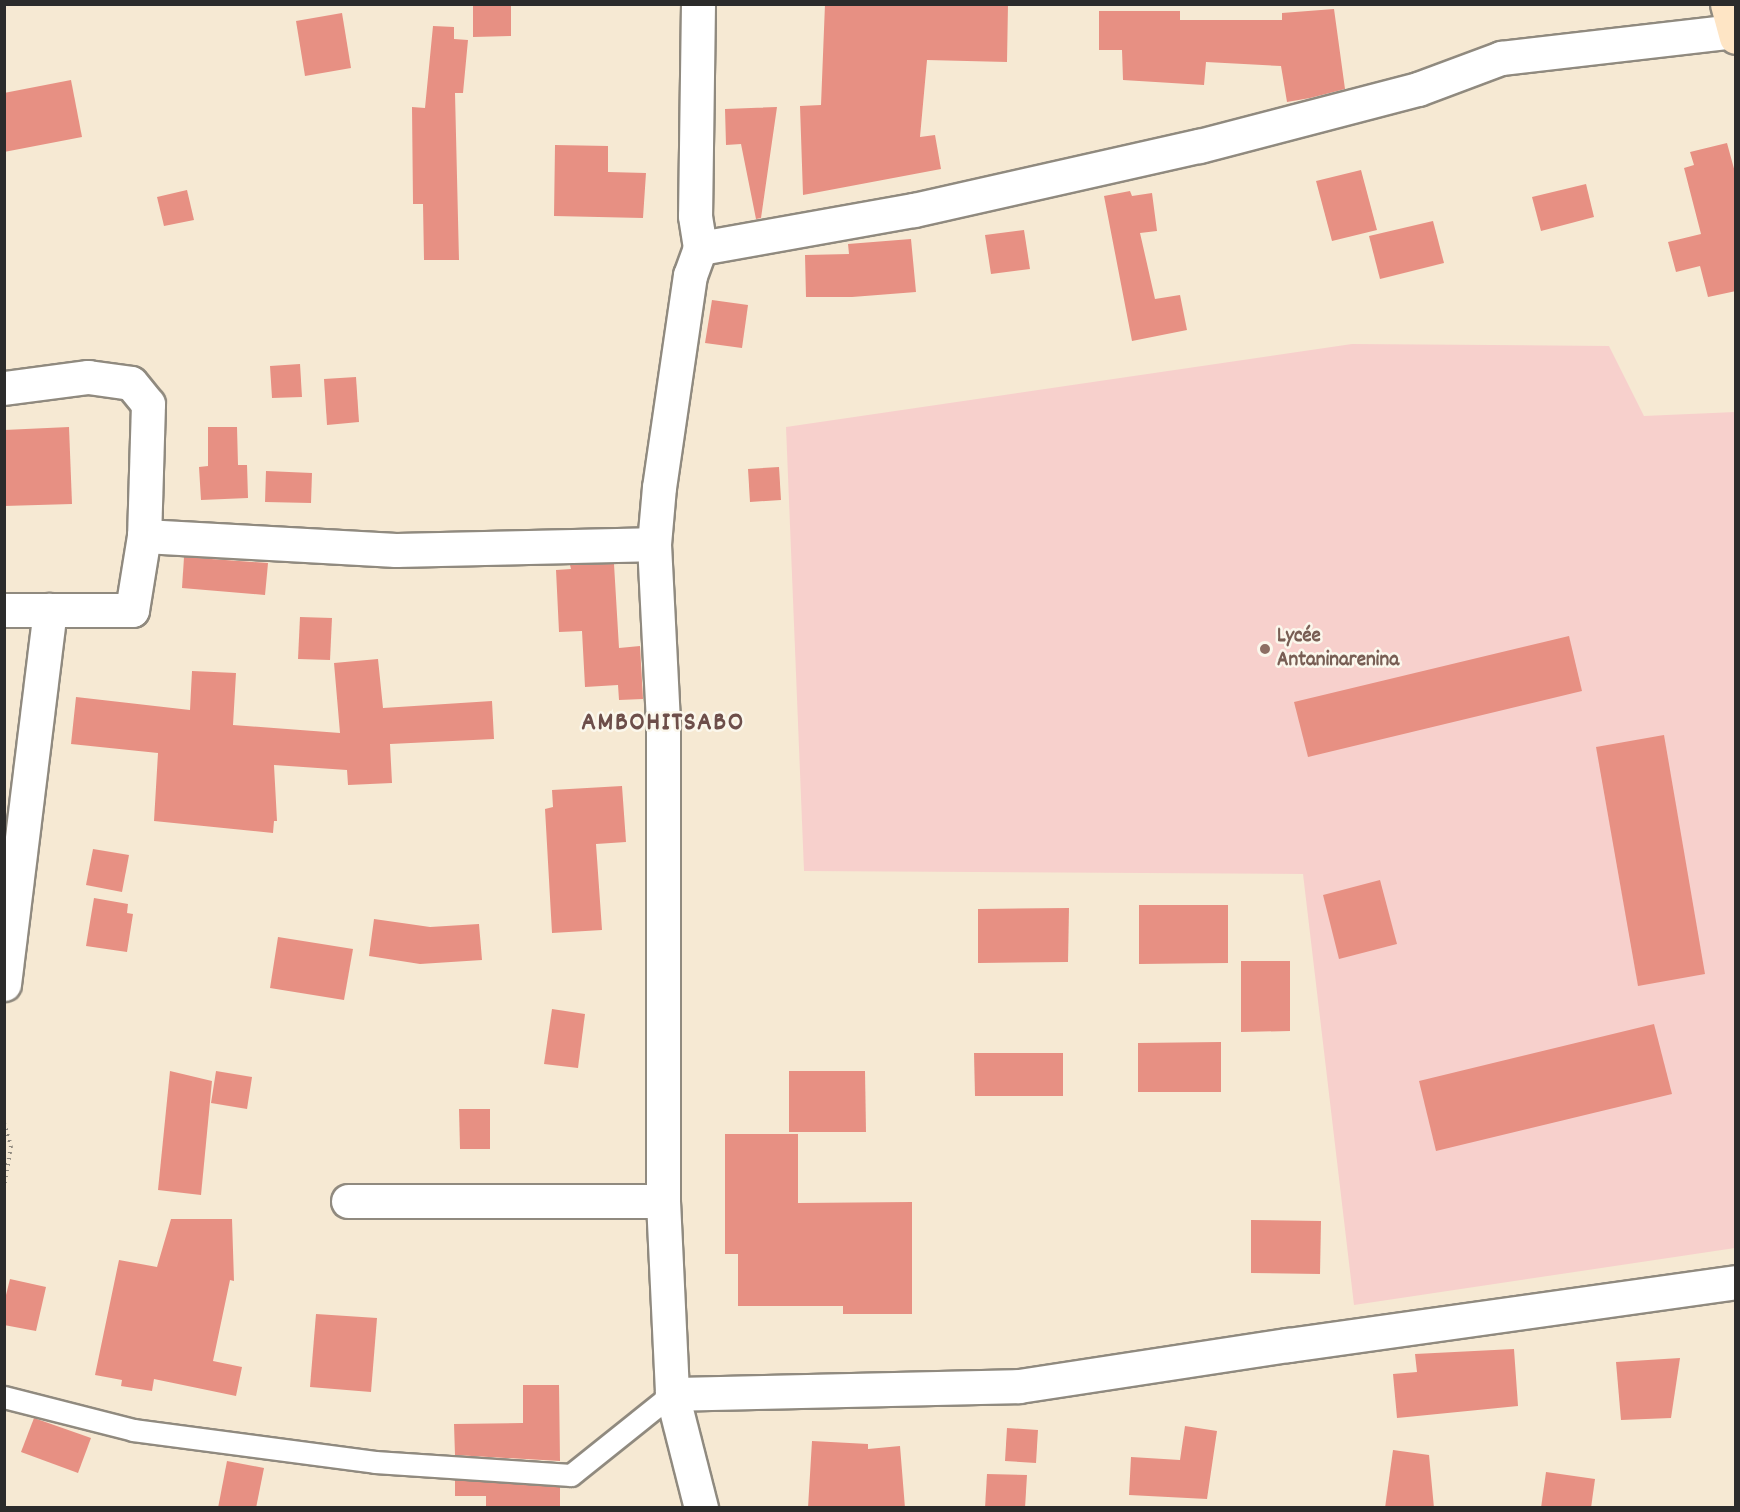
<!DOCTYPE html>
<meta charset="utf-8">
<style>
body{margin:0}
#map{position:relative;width:1740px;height:1512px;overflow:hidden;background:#f6e9d3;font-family:Dekko,sans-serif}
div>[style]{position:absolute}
.built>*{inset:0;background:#f7d0cc}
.building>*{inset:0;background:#e79083}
.path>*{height:4px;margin-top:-2px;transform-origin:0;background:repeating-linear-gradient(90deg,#908a7f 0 1.5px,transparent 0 6px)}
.roads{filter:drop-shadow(2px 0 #908a7f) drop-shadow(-2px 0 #908a7f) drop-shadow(0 2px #908a7f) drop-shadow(0 -2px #908a7f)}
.lane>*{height:21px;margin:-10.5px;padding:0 10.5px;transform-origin:10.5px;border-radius:10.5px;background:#fff}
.street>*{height:33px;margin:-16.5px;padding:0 16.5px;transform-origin:16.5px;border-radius:16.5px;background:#fff}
.secondary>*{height:33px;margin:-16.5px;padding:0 16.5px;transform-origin:16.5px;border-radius:16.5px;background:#fee5c5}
.dots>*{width:16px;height:16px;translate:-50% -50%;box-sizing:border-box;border:3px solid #fbf7ec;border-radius:50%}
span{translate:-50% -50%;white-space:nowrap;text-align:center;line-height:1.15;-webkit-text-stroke:5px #fbf7ec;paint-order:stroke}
.education-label{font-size:21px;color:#785e54;font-weight:700}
.left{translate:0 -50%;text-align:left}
.district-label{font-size:27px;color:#6d4e4a;font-weight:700;letter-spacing:1.5px}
.frame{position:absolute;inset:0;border:6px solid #2b2b2b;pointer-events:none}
</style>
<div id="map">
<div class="built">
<i style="clip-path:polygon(1352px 344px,1609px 346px,1644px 416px,1735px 412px,1735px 1248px,1354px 1305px,1303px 874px,804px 871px,786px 427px)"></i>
</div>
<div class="building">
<i style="clip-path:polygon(473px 4px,511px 4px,511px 36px,473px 37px)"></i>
<i style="clip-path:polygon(825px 4px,1008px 4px,1007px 62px,927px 60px,920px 137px,935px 135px,941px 169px,803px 195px,800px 106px,821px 105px)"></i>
<i style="clip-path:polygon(1334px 9px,1345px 89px,1310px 98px,1287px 102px,1281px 66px,1206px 62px,1204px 85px,1123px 80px,1122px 50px,1099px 50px,1099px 11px,1180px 11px,1180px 20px,1282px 20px,1282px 13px)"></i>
<i style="clip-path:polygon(342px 13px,351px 68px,305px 76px,296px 21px)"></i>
<i style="clip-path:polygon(433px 26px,454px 27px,454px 39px,468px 40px,463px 93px,455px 93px,459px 260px,424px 260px,423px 204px,413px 204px,412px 107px,425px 108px)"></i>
<i style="clip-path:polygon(71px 80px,82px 137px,4px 152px,4px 93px)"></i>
<i style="clip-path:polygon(777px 107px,761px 218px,756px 219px,741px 144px,726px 145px,725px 109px)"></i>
<i style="clip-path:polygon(1727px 143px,1736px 176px,1736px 291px,1708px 297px,1700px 266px,1676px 272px,1668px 242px,1701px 234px,1684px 168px,1694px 165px,1690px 152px)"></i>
<i style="clip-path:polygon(555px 145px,608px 146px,608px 172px,646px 173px,643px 218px,554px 216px)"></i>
<i style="clip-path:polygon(1361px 170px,1377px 230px,1332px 241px,1316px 181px)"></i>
<i style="clip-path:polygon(1586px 184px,1594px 217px,1541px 231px,1532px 197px)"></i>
<i style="clip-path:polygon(187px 190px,194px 220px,164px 226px,157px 197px)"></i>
<i style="clip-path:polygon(1130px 191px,1132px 196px,1152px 193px,1157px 231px,1140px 233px,1155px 299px,1180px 295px,1187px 330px,1132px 341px,1104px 196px)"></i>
<i style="clip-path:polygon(1433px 221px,1444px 263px,1380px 279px,1369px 236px)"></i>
<i style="clip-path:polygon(1024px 230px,1030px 269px,991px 274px,985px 235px)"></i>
<i style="clip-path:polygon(911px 239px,916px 292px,852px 297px,806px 297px,805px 255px,849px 254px,848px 244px)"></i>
<i style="clip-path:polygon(712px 300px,748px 305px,742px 348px,705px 343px)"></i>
<i style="clip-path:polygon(300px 364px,302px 397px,272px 398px,270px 366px)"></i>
<i style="clip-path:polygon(356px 377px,359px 422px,327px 425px,324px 379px)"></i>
<i style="clip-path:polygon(69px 427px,72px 504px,4px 506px,4px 430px)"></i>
<i style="clip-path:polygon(208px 427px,237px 427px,238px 465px,247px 465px,248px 498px,201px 500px,199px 467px,208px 466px)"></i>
<i style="clip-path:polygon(779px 467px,781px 500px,750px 502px,748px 469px)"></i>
<i style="clip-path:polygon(266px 471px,312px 473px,311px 503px,265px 502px)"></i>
<i style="clip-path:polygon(184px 557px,268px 563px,265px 595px,182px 588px)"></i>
<i style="clip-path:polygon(614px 564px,619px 648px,640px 646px,643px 699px,619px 700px,618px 685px,585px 687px,582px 631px,559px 632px,556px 570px,571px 569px,570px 565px)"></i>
<i style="clip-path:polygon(300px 617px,332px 618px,330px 660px,298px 659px)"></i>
<i style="clip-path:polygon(1569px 636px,1582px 691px,1308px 757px,1294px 702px)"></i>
<i style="clip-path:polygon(378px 659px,383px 708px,492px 701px,494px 739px,390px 744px,392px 783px,348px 785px,347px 770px,274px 765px,277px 821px,274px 821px,273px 833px,154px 821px,158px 753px,71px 744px,76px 697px,190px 710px,192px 671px,236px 673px,233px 725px,340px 733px,334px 663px)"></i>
<i style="clip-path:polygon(1664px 735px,1705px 974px,1638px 986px,1596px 747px)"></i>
<i style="clip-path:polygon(622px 786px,626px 842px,596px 844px,602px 930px,552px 933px,545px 809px,553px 807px,552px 790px)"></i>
<i style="clip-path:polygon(93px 849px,129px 855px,122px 892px,86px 885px)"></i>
<i style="clip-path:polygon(1380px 880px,1397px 944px,1339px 959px,1323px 895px)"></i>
<i style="clip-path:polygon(94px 898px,128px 904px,127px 913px,133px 914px,127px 952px,86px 946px)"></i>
<i style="clip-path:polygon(1139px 905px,1228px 905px,1228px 963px,1139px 964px)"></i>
<i style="clip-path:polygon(1069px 908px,1068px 962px,978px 963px,978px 909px)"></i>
<i style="clip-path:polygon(374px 919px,430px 927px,479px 924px,482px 960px,420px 964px,369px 956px)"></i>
<i style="clip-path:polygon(278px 937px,353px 949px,344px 1000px,270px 988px)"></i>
<i style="clip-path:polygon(1241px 961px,1290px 961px,1290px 1031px,1241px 1032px)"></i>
<i style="clip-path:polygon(552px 1009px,585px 1014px,578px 1068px,544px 1064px)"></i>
<i style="clip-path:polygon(1654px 1024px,1672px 1094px,1436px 1151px,1419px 1081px)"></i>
<i style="clip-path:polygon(1221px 1042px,1221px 1092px,1138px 1092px,1138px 1043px)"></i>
<i style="clip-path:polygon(974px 1053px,1063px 1053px,1063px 1096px,975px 1096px)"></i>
<i style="clip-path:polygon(170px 1071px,212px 1081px,201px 1195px,158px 1190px)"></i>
<i style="clip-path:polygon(216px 1071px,252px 1077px,247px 1109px,211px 1103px)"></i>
<i style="clip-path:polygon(789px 1071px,865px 1071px,866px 1132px,789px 1132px)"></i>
<i style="clip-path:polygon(459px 1109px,490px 1109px,490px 1149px,460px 1149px)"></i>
<i style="clip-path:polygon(725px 1134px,798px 1134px,798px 1203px,912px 1202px,912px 1314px,843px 1314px,843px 1306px,738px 1306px,738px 1254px,725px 1254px)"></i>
<i style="clip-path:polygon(171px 1219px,232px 1219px,234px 1281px,230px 1280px,213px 1361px,242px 1367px,236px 1396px,154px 1379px,152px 1391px,121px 1386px,122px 1380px,95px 1375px,119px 1260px,157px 1267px)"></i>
<i style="clip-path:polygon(1251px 1220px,1321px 1221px,1320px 1274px,1251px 1273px)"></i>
<i style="clip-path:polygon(10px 1279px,46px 1287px,36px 1331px,4px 1325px,4px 1303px)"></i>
<i style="clip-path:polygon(316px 1314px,377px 1318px,371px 1392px,310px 1387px)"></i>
<i style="clip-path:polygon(1514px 1349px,1518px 1406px,1397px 1418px,1393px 1374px,1417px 1372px,1415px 1354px)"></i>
<i style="clip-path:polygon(1680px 1358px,1671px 1418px,1621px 1420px,1616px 1362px)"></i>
<i style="clip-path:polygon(523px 1385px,559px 1385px,560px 1461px,455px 1455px,454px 1424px,523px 1423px)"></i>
<i style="clip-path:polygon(34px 1418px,91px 1438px,78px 1473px,21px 1452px)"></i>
<i style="clip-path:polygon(1185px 1426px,1217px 1431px,1207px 1499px,1129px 1495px,1131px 1457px,1180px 1460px)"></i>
<i style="clip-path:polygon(1007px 1428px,1038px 1430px,1036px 1463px,1005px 1461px)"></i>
<i style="clip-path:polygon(812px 1441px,868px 1444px,868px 1449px,900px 1446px,905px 1508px,808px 1508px)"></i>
<i style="clip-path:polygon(1393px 1450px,1429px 1455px,1434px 1508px,1385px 1508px)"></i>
<i style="clip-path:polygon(227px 1461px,264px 1468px,256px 1508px,218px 1508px)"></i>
<i style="clip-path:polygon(1546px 1472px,1595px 1479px,1591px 1508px,1541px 1508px)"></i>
<i style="clip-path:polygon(987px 1474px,1027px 1475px,1025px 1508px,985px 1508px)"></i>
<i style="clip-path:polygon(455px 1480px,560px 1487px,560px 1508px,486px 1508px,486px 1496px,455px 1496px)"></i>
</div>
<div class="path">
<i style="left:4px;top:1123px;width:24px;rotate:73deg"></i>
<i style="left:11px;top:1146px;width:43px;rotate:99.5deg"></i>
</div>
<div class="roads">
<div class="lane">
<i style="left:4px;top:1397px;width:133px;rotate:14.3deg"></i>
<i style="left:133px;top:1430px;width:244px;rotate:7.5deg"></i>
<i style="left:375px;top:1462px;width:196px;rotate:3.8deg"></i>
<i style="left:571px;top:1475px;width:129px;rotate:-38.7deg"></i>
</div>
<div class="street">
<i style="left:698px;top:4px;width:212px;rotate:90.8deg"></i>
<i style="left:695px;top:216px;width:32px;rotate:81deg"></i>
<i style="left:700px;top:248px;width:29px;rotate:110deg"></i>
<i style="left:690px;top:275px;width:214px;rotate:98.3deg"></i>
<i style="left:659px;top:487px;width:57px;rotate:95deg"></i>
<i style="left:654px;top:544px;width:180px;rotate:87.1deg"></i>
<i style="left:663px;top:724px;width:477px;rotate:90deg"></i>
<i style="left:663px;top:1201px;width:193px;rotate:87.3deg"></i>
<i style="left:672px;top:1394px;width:347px;rotate:-1.3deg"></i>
<i style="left:1019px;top:1386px;width:272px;rotate:-8.7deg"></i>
<i style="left:1288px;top:1345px;width:452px;rotate:-8deg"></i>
<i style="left:700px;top:248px;width:217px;rotate:-10.1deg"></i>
<i style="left:914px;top:210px;width:292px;rotate:-12.7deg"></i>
<i style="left:1199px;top:146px;width:226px;rotate:-14.6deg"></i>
<i style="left:1418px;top:89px;width:89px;rotate:-20.5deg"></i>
<i style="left:1501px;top:58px;width:235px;rotate:-6.6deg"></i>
<i style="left:4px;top:388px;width:85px;rotate:-7.5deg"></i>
<i style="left:88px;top:377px;width:43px;rotate:7.9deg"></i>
<i style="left:131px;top:383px;width:27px;rotate:51deg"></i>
<i style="left:148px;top:404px;width:132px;rotate:91.7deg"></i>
<i style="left:144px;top:536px;width:252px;rotate:3.2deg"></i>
<i style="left:396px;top:550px;width:258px;rotate:-1.3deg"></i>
<i style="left:4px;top:610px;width:128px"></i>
<i style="left:132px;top:610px;width:75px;rotate:-80.8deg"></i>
<i style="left:4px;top:984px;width:377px;rotate:-83deg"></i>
<i style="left:348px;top:1201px;width:315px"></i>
<i style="left:672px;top:1394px;width:118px;rotate:75.7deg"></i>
</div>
<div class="secondary">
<i style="left:1727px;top:4px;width:34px;rotate:75deg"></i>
</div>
</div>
<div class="dots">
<i style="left:1265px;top:649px;background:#8d6e63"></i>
</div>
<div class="education-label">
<span class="left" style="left:1277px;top:649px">Lycée<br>Antaninarenina</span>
</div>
<div class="district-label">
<span style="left:663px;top:724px">AMBOHITSABO</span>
</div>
<div class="frame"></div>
</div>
